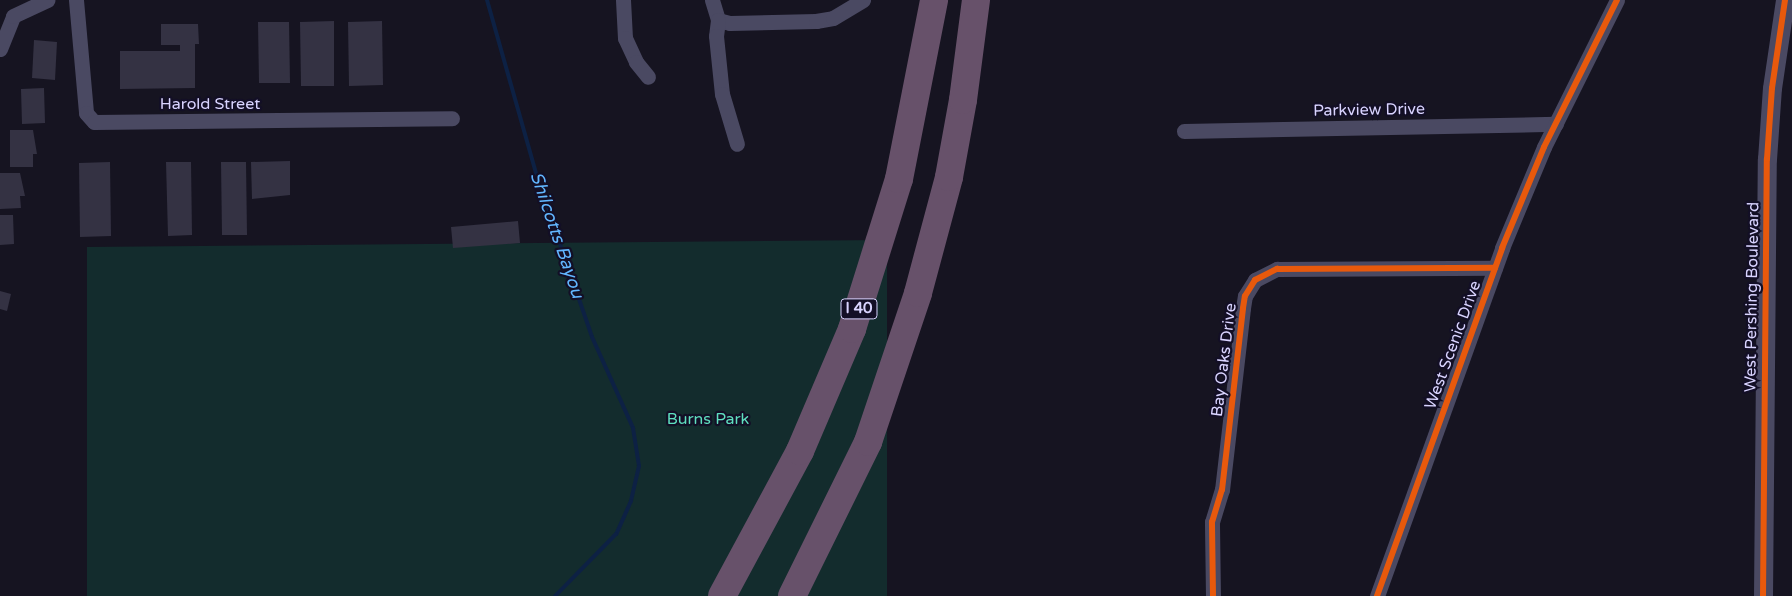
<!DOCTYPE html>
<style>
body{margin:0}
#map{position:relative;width:1792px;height:596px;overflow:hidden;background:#161421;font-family:"Varela Round",sans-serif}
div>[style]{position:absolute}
.green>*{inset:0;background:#132c2d}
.stream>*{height:4px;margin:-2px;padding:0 2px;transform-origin:2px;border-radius:2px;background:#0d2144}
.building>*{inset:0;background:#343243}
.minor>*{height:15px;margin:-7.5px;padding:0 7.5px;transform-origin:7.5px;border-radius:7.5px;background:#4a4962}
.tertiary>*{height:19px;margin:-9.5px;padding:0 9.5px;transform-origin:9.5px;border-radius:9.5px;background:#4a4962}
.motorway>*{height:28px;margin:-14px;padding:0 14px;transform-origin:14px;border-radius:14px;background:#67516a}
.cycleway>*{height:6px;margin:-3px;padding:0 3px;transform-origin:3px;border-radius:3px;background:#e8590c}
span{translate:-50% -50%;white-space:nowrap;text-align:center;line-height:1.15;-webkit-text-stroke:4.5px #130f26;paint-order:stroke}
.shield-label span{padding:1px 4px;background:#130f26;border:1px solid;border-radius:4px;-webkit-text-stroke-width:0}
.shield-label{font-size:15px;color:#d9d4ff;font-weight:700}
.street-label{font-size:16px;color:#d9d4ff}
.park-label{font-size:16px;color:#5fe0c0}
.water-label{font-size:18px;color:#62b6ff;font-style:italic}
</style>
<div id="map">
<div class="green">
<i style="clip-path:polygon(887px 240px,887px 596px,87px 596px,87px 247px)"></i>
</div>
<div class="stream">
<i style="left:487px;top:0;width:184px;rotate:74.2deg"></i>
<i style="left:537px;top:177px;width:169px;rotate:71deg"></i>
<i style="left:592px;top:337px;width:100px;rotate:65.7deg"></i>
<i style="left:633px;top:428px;width:38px;rotate:81deg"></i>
<i style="left:639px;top:466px;width:36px;rotate:103deg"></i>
<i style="left:631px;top:501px;width:36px;rotate:114deg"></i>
<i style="left:616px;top:534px;width:87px;rotate:134.5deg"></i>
</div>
<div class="building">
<i style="clip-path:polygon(334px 21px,334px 86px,301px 86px,300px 22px)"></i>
<i style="clip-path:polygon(382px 21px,383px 85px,349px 86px,348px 22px)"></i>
<i style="clip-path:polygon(258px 22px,289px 22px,290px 83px,259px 83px)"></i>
<i style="clip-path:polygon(161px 24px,198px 24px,199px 44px,195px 44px,195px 88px,120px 89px,120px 51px,180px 51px,180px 45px,161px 45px)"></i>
<i style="clip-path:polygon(34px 40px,57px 42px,55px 80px,32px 78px)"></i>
<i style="clip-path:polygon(44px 88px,45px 123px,22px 124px,21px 89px)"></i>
<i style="clip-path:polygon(10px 130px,33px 130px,37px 154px,33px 154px,33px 167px,10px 167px)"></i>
<i style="clip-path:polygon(290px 161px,290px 195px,252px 199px,251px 162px)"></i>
<i style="clip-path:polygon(110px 162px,111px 236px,80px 237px,79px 163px)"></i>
<i style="clip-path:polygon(166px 162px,191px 162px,192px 235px,168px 236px)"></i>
<i style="clip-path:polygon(221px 162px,246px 162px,247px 235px,222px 235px)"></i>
<i style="clip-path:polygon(0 173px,20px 173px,25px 196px,20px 196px,21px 208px,0 209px)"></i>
<i style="clip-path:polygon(0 215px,13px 215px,14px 244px,0 245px)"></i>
<i style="clip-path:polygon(518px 221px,520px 243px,453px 248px,451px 227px)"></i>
<i style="clip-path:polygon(0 291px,11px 294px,7px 311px,0 309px)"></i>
</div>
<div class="minor">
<i style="left:76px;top:0;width:113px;rotate:84.9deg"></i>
<i style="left:86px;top:113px;width:12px;rotate:48deg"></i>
<i style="left:94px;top:122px;width:358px;rotate:-0.6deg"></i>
<i style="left:623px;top:0;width:38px;rotate:87deg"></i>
<i style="left:625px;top:38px;width:26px;rotate:65deg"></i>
<i style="left:636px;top:62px;width:19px;rotate:51deg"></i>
<i style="left:712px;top:0;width:21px;rotate:73deg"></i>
<i style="left:718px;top:20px;width:12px;rotate:14deg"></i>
<i style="left:730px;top:23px;width:86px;rotate:-1.3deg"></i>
<i style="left:816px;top:21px;width:17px;rotate:-10deg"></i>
<i style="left:833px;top:18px;width:35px;rotate:-31deg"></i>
<i style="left:718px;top:20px;width:16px;rotate:97deg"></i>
<i style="left:716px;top:36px;width:58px;rotate:84.1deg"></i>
<i style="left:722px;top:94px;width:52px;rotate:73.3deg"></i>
<i style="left:0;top:49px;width:35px;rotate:-68deg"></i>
<i style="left:13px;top:16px;width:38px;rotate:-25deg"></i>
<i style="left:1184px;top:131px;width:372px;rotate:-1.1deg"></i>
<i style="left:1213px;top:596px;width:74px;rotate:-90.8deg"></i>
<i style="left:1212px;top:522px;width:34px;rotate:-73deg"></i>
<i style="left:1222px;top:490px;width:183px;rotate:-83.4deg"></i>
<i style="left:1243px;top:308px;width:12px;rotate:-81deg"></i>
<i style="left:1245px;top:296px;width:19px;rotate:-58deg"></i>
<i style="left:1255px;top:280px;width:25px;rotate:-27deg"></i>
<i style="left:1277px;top:269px;width:218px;rotate:-0.3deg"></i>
<i style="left:1377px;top:596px;width:370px;rotate:-70.2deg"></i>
<i style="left:1502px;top:248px;width:109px;rotate:-67.4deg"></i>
<i style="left:1544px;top:147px;width:164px;rotate:-63.6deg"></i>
</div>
<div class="tertiary">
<i style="left:1763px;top:596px;width:437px;rotate:-89.5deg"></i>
<i style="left:1767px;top:159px;width:71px;rotate:-86deg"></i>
<i style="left:1772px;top:88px;width:89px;rotate:-81.6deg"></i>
</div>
<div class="motorway">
<i style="left:722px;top:596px;width:165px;rotate:-61.7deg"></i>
<i style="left:800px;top:451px;width:133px;rotate:-66.9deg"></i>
<i style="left:852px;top:329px;width:157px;rotate:-72.6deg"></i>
<i style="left:899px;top:179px;width:182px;rotate:-78.9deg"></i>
<i style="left:792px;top:596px;width:172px;rotate:-63.7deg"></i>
<i style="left:868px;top:442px;width:157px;rotate:-71.4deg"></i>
<i style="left:918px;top:293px;width:120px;rotate:-75deg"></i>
<i style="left:949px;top:177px;width:78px;rotate:-79.7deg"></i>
<i style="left:963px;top:100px;width:101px;rotate:-82.6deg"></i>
</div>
<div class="cycleway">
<i style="left:1213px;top:596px;width:74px;rotate:-90.8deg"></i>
<i style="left:1212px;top:522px;width:34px;rotate:-73deg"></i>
<i style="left:1222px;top:490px;width:183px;rotate:-83.4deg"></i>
<i style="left:1243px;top:308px;width:12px;rotate:-81deg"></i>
<i style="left:1245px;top:296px;width:19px;rotate:-58deg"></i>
<i style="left:1255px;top:280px;width:25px;rotate:-27deg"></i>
<i style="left:1277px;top:269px;width:218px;rotate:-0.3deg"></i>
<i style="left:1377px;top:596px;width:370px;rotate:-70.2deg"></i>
<i style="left:1502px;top:248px;width:109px;rotate:-67.4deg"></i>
<i style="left:1544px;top:147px;width:164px;rotate:-63.6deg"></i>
<i style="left:1763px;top:596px;width:437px;rotate:-89.5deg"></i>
<i style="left:1767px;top:159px;width:71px;rotate:-86deg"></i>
<i style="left:1772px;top:88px;width:89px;rotate:-81.6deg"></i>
</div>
<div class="shield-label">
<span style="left:859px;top:309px">I 40</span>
</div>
<div class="street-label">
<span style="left:210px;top:104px">Harold Street</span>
<span style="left:1369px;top:110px;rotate:-1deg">Parkview Drive</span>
<span style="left:1752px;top:297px;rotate:-89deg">West Pershing Boulevard</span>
<span style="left:1453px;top:345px;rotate:-70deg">West Scenic Drive</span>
<span style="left:1224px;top:360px;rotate:-83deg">Bay Oaks Drive</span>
</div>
<div class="park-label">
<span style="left:708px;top:419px">Burns Park</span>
</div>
<div class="water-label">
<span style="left:557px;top:235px;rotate:71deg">Shilcotts Bayou</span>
</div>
</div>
